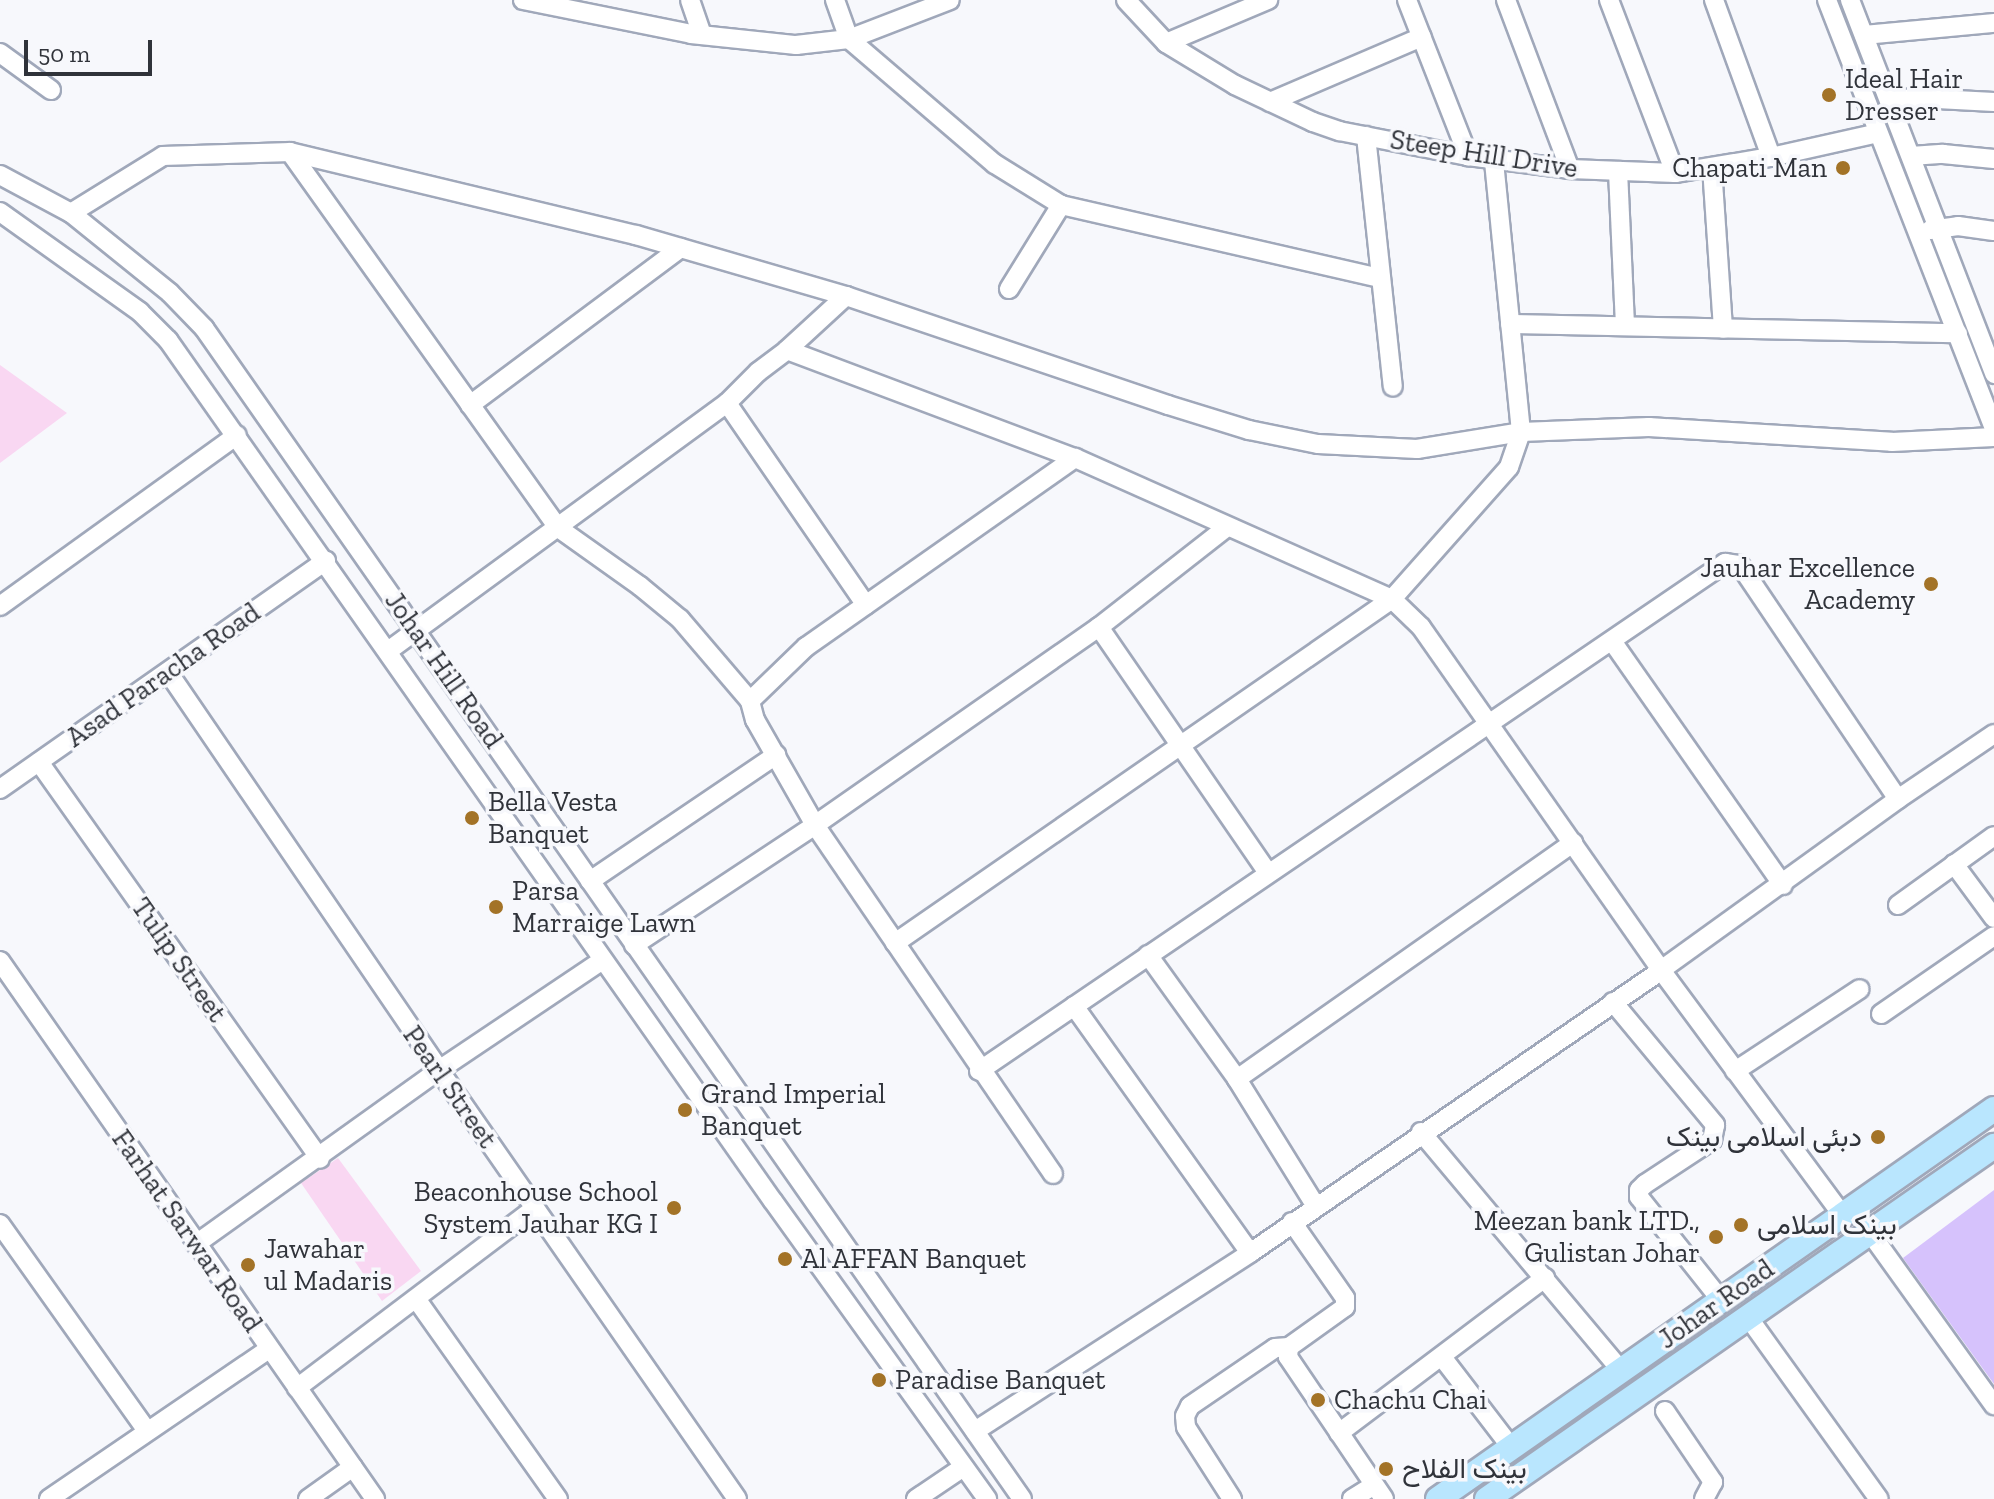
<!DOCTYPE html>
<meta charset="utf-8">
<style>
body{margin:0}
#map{position:relative;width:1994px;height:1499px;overflow:hidden;background:#f7f8fc;font-family:"Zilla Slab",Vazirmatn,serif}
div>[style]{position:absolute}
.green>*{inset:0;background:#f9d7f2}
.building>*{inset:0;background:#d6c2fc}
.roads{filter:drop-shadow(2px 0 #a0a8ba) drop-shadow(-2px 0 #a0a8ba) drop-shadow(0 2px #a0a8ba) drop-shadow(0 -2px #a0a8ba)}
.minor>*{height:18px;margin:-9px;padding:0 9px;transform-origin:9px;border-radius:9px;background:#fff}
.major>*{height:24px;margin:-12px;padding:0 12px;transform-origin:12px;border-radius:12px;background:#b9e6fe}
.dots>*{width:22px;height:22px;translate:-50% -50%;box-sizing:border-box;border:4px solid #f7f8fc;border-radius:50%}
span{translate:-50% -50%;white-space:nowrap;text-align:center;line-height:1.15;-webkit-text-stroke:7px #f7f8fc;paint-order:stroke}
.poi-label{font-size:28px;color:#30333a}
.left{translate:0 -50%;text-align:left}
.right{translate:-100% -50%;text-align:right}
.street-label{font-size:28px;color:#30333a}
.scale{position:absolute;left:24px;top:40px;width:128px;height:36px;box-sizing:border-box;border:4px solid #30333a;border-top:0;padding-left:10px;font-size:24px;line-height:28px;white-space:nowrap;color:#30333a;-webkit-text-stroke:6px #f7f8fc;paint-order:stroke}
</style>
<div id="map">
<div class="green">
<i style="clip-path:polygon(0 365px,67px 413px,0 463px)"></i>
<i style="clip-path:polygon(338px 1158px,421px 1271px,382px 1301px,301px 1183px)"></i>
</div>
<div class="building">
<i style="clip-path:polygon(1994px 1190px,1994px 1384px,1903px 1258px)"></i>
</div>
<div class="roads">
<div class="minor">
<i style="left:523px;top:0;width:171px;rotate:11.4deg"></i>
<i style="left:691px;top:34px;width:106px;rotate:6deg"></i>
<i style="left:796px;top:45px;width:53px;rotate:-6.5deg"></i>
<i style="left:849px;top:39px;width:108px;rotate:-21.1deg"></i>
<i style="left:690px;top:0;width:37px;rotate:71deg"></i>
<i style="left:835px;top:0;width:41px;rotate:70.3deg"></i>
<i style="left:849px;top:39px;width:192px;rotate:40.6deg"></i>
<i style="left:995px;top:164px;width:78px;rotate:31.8deg"></i>
<i style="left:1061px;top:205px;width:328px;rotate:12.9deg"></i>
<i style="left:1126px;top:0;width:59px;rotate:47.1deg"></i>
<i style="left:1166px;top:43px;width:81px;rotate:31.3deg"></i>
<i style="left:1235px;top:85px;width:86px;rotate:25.4deg"></i>
<i style="left:1313px;top:122px;width:28px;rotate:19deg"></i>
<i style="left:1339px;top:131px;width:131px;rotate:11deg"></i>
<i style="left:1468px;top:156px;width:103px;rotate:7.3deg"></i>
<i style="left:1570px;top:169px;width:105px;rotate:2.2deg"></i>
<i style="left:1675px;top:173px;width:97px;rotate:-9.5deg"></i>
<i style="left:1771px;top:157px;width:110px;rotate:-12.6deg"></i>
<i style="left:1407px;top:0;width:168px;rotate:68.6deg"></i>
<i style="left:1506px;top:0;width:181px;rotate:69.3deg"></i>
<i style="left:1609px;top:0;width:185px;rotate:69.1deg"></i>
<i style="left:1714px;top:0;width:167px;rotate:70deg"></i>
<i style="left:1827px;top:0;width:459px;rotate:68.7deg"></i>
<i style="left:1850px;top:0;width:401px;rotate:68.9deg"></i>
<i style="left:1864px;top:35px;width:131px;rotate:-5.3deg"></i>
<i style="left:1166px;top:43px;width:111px;rotate:-22.9deg"></i>
<i style="left:0;top:53px;width:63px;rotate:36deg"></i>
<i style="left:1889px;top:100px;width:29px;rotate:-4deg"></i>
<i style="left:1918px;top:98px;width:76px;rotate:3deg"></i>
<i style="left:1270px;top:102px;width:165px;rotate:-23.2deg"></i>
<i style="left:1366px;top:136px;width:252px;rotate:83.9deg"></i>
<i style="left:290px;top:152px;width:356px;rotate:13.5deg"></i>
<i style="left:636px;top:235px;width:219px;rotate:16.2deg"></i>
<i style="left:1911px;top:156px;width:32px;rotate:-4deg"></i>
<i style="left:1943px;top:154px;width:51px;rotate:5.6deg"></i>
<i style="left:1712px;top:167px;width:162px;rotate:86.1deg"></i>
<i style="left:1618px;top:171px;width:155px;rotate:87.4deg"></i>
<i style="left:0;top:175px;width:81px;rotate:28.2deg"></i>
<i style="left:71px;top:213px;width:127px;rotate:38.9deg"></i>
<i style="left:170px;top:293px;width:49px;rotate:45.8deg"></i>
<i style="left:204px;top:328px;width:1428px;rotate:55.06deg"></i>
<i style="left:0;top:212px;width:172px;rotate:35.5deg"></i>
<i style="left:140px;top:312px;width:40px;rotate:45deg"></i>
<i style="left:168px;top:340px;width:1052px;rotate:54.91deg"></i>
<i style="left:773px;top:1201px;width:367px;rotate:54.3deg"></i>
<i style="left:71px;top:213px;width:108px;rotate:-31.8deg"></i>
<i style="left:163px;top:156px;width:127px;rotate:-1.8deg"></i>
<i style="left:290px;top:152px;width:460px;rotate:54.5deg"></i>
<i style="left:557px;top:527px;width:102px;rotate:35.4deg"></i>
<i style="left:640px;top:586px;width:52px;rotate:39.5deg"></i>
<i style="left:680px;top:619px;width:108px;rotate:49.5deg"></i>
<i style="left:1930px;top:230px;width:28px;rotate:-8deg"></i>
<i style="left:1958px;top:226px;width:36px;rotate:8deg"></i>
<i style="left:1009px;top:289px;width:99px;rotate:-58.2deg"></i>
<i style="left:1510px;top:324px;width:448px;rotate:1.2deg"></i>
<i style="left:787px;top:350px;width:80px;rotate:-42.5deg"></i>
<i style="left:846px;top:296px;width:340px;rotate:18.7deg"></i>
<i style="left:1168px;top:405px;width:85px;rotate:17.2deg"></i>
<i style="left:1249px;top:430px;width:70px;rotate:11.5deg"></i>
<i style="left:1318px;top:444px;width:99px;rotate:2.9deg"></i>
<i style="left:1417px;top:449px;width:105px;rotate:-9.3deg"></i>
<i style="left:1521px;top:432px;width:128px;rotate:-2.2deg"></i>
<i style="left:1649px;top:427px;width:243px;rotate:3.5deg"></i>
<i style="left:1892px;top:442px;width:102px;rotate:-2.8deg"></i>
<i style="left:727px;top:403px;width:245px;rotate:55.5deg"></i>
<i style="left:470px;top:405px;width:263px;rotate:-36.7deg"></i>
<i style="left:0;top:606px;width:292px;rotate:-35.8deg"></i>
<i style="left:1099px;top:627px;width:298px;rotate:55.5deg"></i>
<i style="left:1612px;top:641px;width:298px;rotate:55deg"></i>
<i style="left:388px;top:651px;width:420px;rotate:-36.2deg"></i>
<i style="left:727px;top:403px;width:44px;rotate:-45deg"></i>
<i style="left:758px;top:372px;width:36px;rotate:-37deg"></i>
<i style="left:787px;top:350px;width:308px;rotate:20.6deg"></i>
<i style="left:1075px;top:458px;width:347px;rotate:24deg"></i>
<i style="left:1392px;top:599px;width:40px;rotate:44deg"></i>
<i style="left:1421px;top:627px;width:419px;rotate:55deg"></i>
<i style="left:1661px;top:970px;width:305px;rotate:53.5deg"></i>
<i style="left:168px;top:672px;width:482px;rotate:55.7deg"></i>
<i style="left:439px;top:1070px;width:522px;rotate:55.21deg"></i>
<i style="left:39px;top:762px;width:486px;rotate:54.7deg"></i>
<i style="left:0;top:789px;width:398px;rotate:-35deg"></i>
<i style="left:1954px;top:864px;width:67px;rotate:53.5deg"></i>
<i style="left:590px;top:881px;width:225px;rotate:-34.1deg"></i>
<i style="left:1898px;top:905px;width:118px;rotate:-35.7deg"></i>
<i style="left:895px;top:943px;width:604px;rotate:-34.69deg"></i>
<i style="left:1392px;top:599px;width:176px;rotate:-48.4deg"></i>
<i style="left:1509px;top:467px;width:37px;rotate:-71deg"></i>
<i style="left:1521px;top:432px;width:272px;rotate:-95.7deg"></i>
<i style="left:634px;top:945px;width:217px;rotate:-33.5deg"></i>
<i style="left:815px;top:825px;width:346px;rotate:-34.9deg"></i>
<i style="left:1099px;top:627px;width:162px;rotate:-38deg"></i>
<i style="left:1148px;top:955px;width:153px;rotate:54.3deg"></i>
<i style="left:1237px;top:1079px;width:148px;rotate:58.2deg"></i>
<i style="left:0;top:961px;width:656px;rotate:55.12deg"></i>
<i style="left:1613px;top:1002px;width:160px;rotate:50.3deg"></i>
<i style="left:1715px;top:1125px;width:15px;rotate:101deg"></i>
<i style="left:1712px;top:1140px;width:80px;rotate:146.7deg"></i>
<i style="left:1645px;top:1184px;width:8px;rotate:135deg"></i>
<i style="left:1639px;top:1190px;width:7px;rotate:90deg"></i>
<i style="left:1639px;top:1197px;width:132px;rotate:51.5deg"></i>
<i style="left:1074px;top:1006px;width:303px;rotate:54.5deg"></i>
<i style="left:1881px;top:1014px;width:137px;rotate:-34.6deg"></i>
<i style="left:979px;top:1071px;width:903px;rotate:-34.25deg"></i>
<i style="left:1725px;top:563px;width:15px;rotate:8deg"></i>
<i style="left:1740px;top:565px;width:282px;rotate:56deg"></i>
<i style="left:1735px;top:1071px;width:149px;rotate:-33.3deg"></i>
<i style="left:1237px;top:1079px;width:411px;rotate:-35.1deg"></i>
<i style="left:1421px;top:1132px;width:311px;rotate:50deg"></i>
<i style="left:1053px;top:1174px;width:422px;rotate:-124.3deg"></i>
<i style="left:815px;top:825px;width:121px;rotate:-119.7deg"></i>
<i style="left:755px;top:720px;width:20px;rotate:-105deg"></i>
<i style="left:750px;top:701px;width:78px;rotate:-44deg"></i>
<i style="left:806px;top:647px;width:329px;rotate:-35.1deg"></i>
<i style="left:1292px;top:1222px;width:93px;rotate:55.1deg"></i>
<i style="left:1345px;top:1298px;width:9px;rotate:90deg"></i>
<i style="left:1345px;top:1307px;width:69px;rotate:144.5deg"></i>
<i style="left:1289px;top:1347px;width:10px;rotate:96deg"></i>
<i style="left:1288px;top:1357px;width:171px;rotate:55.9deg"></i>
<i style="left:0;top:1224px;width:254px;rotate:54.6deg"></i>
<i style="left:1871px;top:1234px;width:211px;rotate:54.3deg"></i>
<i style="left:196px;top:1244px;width:299px;rotate:-35.6deg"></i>
<i style="left:439px;top:1070px;width:197px;rotate:-33.9deg"></i>
<i style="left:417px;top:1300px;width:244px;rotate:54.7deg"></i>
<i style="left:1748px;top:1317px;width:224px;rotate:54.3deg"></i>
<i style="left:1442px;top:1357px;width:113px;rotate:52.5deg"></i>
<i style="left:297px;top:1388px;width:298px;rotate:-37.1deg"></i>
<i style="left:1665px;top:1411px;width:86px;rotate:55.9deg"></i>
<i style="left:1713px;top:1482px;width:19px;rotate:118deg"></i>
<i style="left:975px;top:1431px;width:328px;rotate:-32.9deg"></i>
<i style="left:1250px;top:1253px;width:499px;rotate:-34.5deg"></i>
<i style="left:1661px;top:970px;width:292px;rotate:-35.8deg"></i>
<i style="left:1898px;top:799px;width:116px;rotate:-34.1deg"></i>
<i style="left:1339px;top:1433px;width:258px;rotate:-37deg"></i>
<i style="left:49px;top:1499px;width:266px;rotate:-34.3deg"></i>
<i style="left:308px;top:1499px;width:55px;rotate:-35.4deg"></i>
<i style="left:916px;top:1499px;width:55px;rotate:-34deg"></i>
<i style="left:1232px;top:1499px;width:85px;rotate:-122.6deg"></i>
<i style="left:1186px;top:1427px;width:11px;rotate:-95deg"></i>
<i style="left:1185px;top:1416px;width:11px;rotate:-63deg"></i>
<i style="left:1190px;top:1406px;width:103px;rotate:-34.3deg"></i>
<i style="left:1275px;top:1348px;width:14px;rotate:-4deg"></i>
<i style="left:1352px;top:1499px;width:26px;rotate:-32deg"></i>
</div>
<div class="major">
<i style="left:1438px;top:1499px;width:679px;rotate:-35.05deg"></i>
<i style="left:1487px;top:1499px;width:618px;rotate:-34.85deg"></i>
</div>
</div>
<div class="dots">
<i style="left:1829px;top:95px;background:#a37327"></i>
<i style="left:1843px;top:168px;background:#a37327"></i>
<i style="left:1931px;top:584px;background:#a37327"></i>
<i style="left:472px;top:818px;background:#a37327"></i>
<i style="left:496px;top:907px;background:#a37327"></i>
<i style="left:685px;top:1110px;background:#a37327"></i>
<i style="left:1878px;top:1137px;background:#a37327"></i>
<i style="left:674px;top:1208px;background:#a37327"></i>
<i style="left:1741px;top:1225px;background:#a37327"></i>
<i style="left:1716px;top:1237px;background:#a37327"></i>
<i style="left:785px;top:1259px;background:#a37327"></i>
<i style="left:248px;top:1265px;background:#a37327"></i>
<i style="left:879px;top:1380px;background:#a37327"></i>
<i style="left:1318px;top:1400px;background:#a37327"></i>
<i style="left:1386px;top:1469px;background:#a37327"></i>
</div>
<div class="poi-label">
<span class="left" style="left:1845px;top:95px">Ideal Hair<br>Dresser</span>
<span class="right" style="left:1827px;top:168px">Chapati Man</span>
<span class="right" style="left:1915px;top:584px">Jauhar Excellence<br>Academy</span>
<span class="left" style="left:488px;top:818px">Bella Vesta<br>Banquet</span>
<span class="left" style="left:512px;top:907px">Parsa<br>Marraige Lawn</span>
<span class="left" style="left:701px;top:1110px">Grand Imperial<br>Banquet</span>
<span class="right" style="left:1862px;top:1137px">دبئی اسلامی بینک</span>
<span class="right" style="left:658px;top:1208px">Beaconhouse School<br>System Jauhar KG I</span>
<span class="right" style="left:1700px;top:1237px">Meezan bank LTD.,<br>Gulistan Johar</span>
<span class="left" style="left:1757px;top:1225px">بینک اسلامی</span>
<span class="left" style="left:264px;top:1265px">Jawahar<br>ul Madaris</span>
<span class="left" style="left:801px;top:1259px">Al AFFAN Banquet</span>
<span class="left" style="left:895px;top:1380px">Paradise Banquet</span>
<span class="left" style="left:1334px;top:1400px">Chachu Chai</span>
<span class="left" style="left:1402px;top:1469px">بینک الفلاح</span>
</div>
<div class="street-label">
<span style="left:1484px;top:154px;rotate:9deg">Steep Hill Drive</span>
<span style="left:444px;top:670px;rotate:55deg">Johar Hill Road</span>
<span style="left:163px;top:675px;rotate:-35deg">Asad Paracha Road</span>
<span style="left:179px;top:960px;rotate:55deg">Tulip Street</span>
<span style="left:450px;top:1087px;rotate:55deg">Pearl Street</span>
<span style="left:187px;top:1231px;rotate:55deg">Farhat Sarwar Road</span>
<span style="left:1716px;top:1304px;rotate:-35deg">Johar Road</span>
</div>
<div class="scale">50 m</div>
</div>
